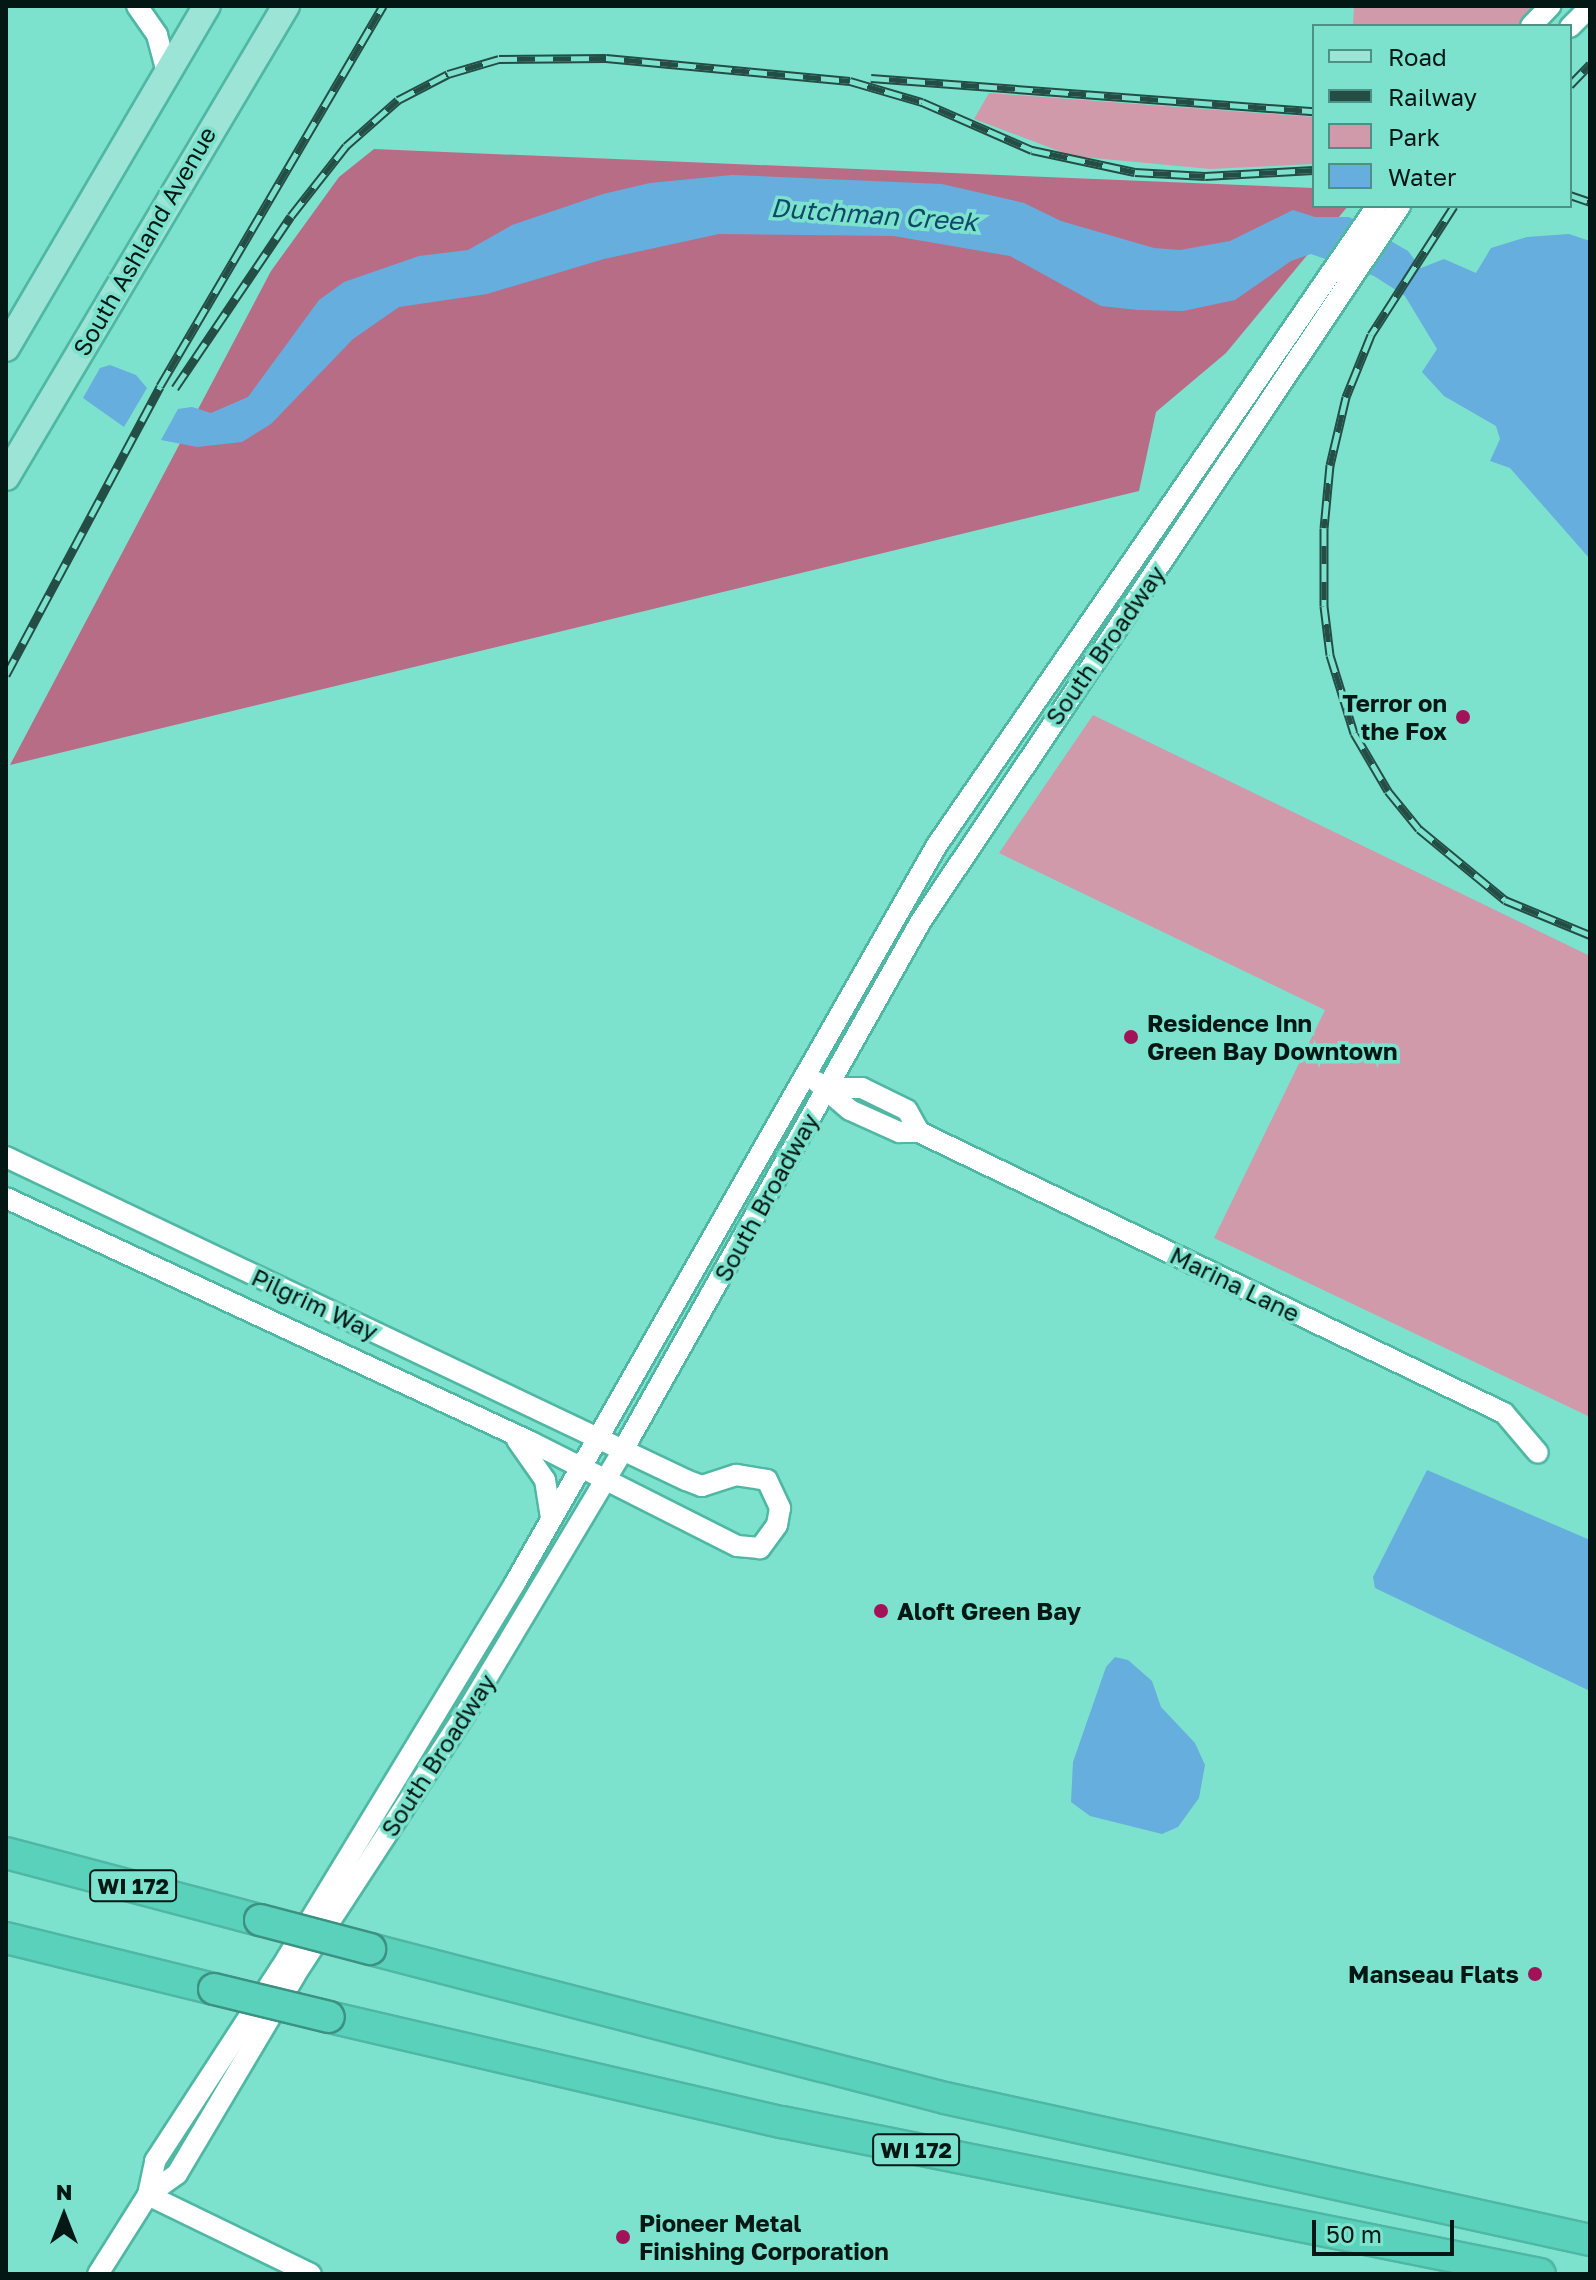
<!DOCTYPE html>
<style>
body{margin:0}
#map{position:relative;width:1596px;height:2280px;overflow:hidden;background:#7ce2cd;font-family:"Golos Text",sans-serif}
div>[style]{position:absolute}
.green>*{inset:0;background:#d09aaa}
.forest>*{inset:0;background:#b86d87}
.water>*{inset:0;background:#65aedd}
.roads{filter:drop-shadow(2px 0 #4fb7a3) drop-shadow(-2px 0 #4fb7a3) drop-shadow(0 2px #4fb7a3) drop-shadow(0 -2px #4fb7a3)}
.minor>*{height:20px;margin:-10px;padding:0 10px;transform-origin:10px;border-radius:10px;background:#fff}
.major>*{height:26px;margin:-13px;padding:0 13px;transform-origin:13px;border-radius:13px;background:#9ce4d6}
.highway>*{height:30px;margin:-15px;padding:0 15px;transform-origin:15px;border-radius:15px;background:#5ad2bb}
.rail>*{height:9px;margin-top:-4.5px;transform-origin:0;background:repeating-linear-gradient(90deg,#7ce2cd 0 18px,#234d45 0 36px);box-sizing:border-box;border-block:2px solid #234d45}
.bridges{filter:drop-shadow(2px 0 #3c9181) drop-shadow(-2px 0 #3c9181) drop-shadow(0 2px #3c9181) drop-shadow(0 -2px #3c9181)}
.highway-bridge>*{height:30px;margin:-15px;padding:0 15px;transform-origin:15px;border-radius:15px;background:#5ad2bb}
.dots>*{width:22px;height:22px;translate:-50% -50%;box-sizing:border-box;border:4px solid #7ce2cd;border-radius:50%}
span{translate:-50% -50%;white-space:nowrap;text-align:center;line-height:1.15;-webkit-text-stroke:7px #7ce2cd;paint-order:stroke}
.shield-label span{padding:2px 6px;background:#7ce2cd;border:2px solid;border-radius:6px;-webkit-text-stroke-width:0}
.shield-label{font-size:22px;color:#031814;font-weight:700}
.street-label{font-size:24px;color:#031814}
.poi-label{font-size:24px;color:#031814;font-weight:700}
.right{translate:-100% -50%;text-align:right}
.left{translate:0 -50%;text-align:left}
.water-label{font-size:26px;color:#0f4969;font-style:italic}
.frame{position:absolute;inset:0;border:8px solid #031814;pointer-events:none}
.legend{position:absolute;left:1312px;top:24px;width:260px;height:184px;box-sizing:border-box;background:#7ce2cd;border:2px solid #4c9183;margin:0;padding:10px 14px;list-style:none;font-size:24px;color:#031814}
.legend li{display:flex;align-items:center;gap:16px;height:40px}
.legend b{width:40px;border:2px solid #4c9183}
.north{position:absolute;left:24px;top:2176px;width:80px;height:80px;-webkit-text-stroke:6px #7ce2cd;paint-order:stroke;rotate:0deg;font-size:22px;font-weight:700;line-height:32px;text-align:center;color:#031814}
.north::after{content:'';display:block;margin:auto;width:28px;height:36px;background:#031814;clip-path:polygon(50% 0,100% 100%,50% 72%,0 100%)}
.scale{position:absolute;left:1312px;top:2220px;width:142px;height:36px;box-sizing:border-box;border:4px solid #031814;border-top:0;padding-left:10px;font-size:24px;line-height:28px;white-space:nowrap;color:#031814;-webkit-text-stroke:6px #7ce2cd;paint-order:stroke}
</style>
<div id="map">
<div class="green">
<i style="clip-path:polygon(1354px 6px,1537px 6px,1519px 26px,1353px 26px)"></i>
<i style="clip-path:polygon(989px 93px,1314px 117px,1314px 164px,1210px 169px,1072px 156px,974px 119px)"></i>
<i style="clip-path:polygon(1093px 715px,1590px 956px,1590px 1417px,1214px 1238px,1325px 1010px,999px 853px)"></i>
</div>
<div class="forest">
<i style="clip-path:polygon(374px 149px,1314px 188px,1314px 206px,1348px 206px,1226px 353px,1156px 412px,1139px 491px,10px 765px,271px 271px,339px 177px)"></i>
</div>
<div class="water">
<i style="clip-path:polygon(732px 175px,942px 184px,1024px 203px,1061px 221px,1154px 248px,1180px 250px,1230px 241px,1293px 210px,1315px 217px,1349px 217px,1408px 251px,1421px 268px,1444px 259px,1476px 273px,1491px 248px,1527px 237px,1569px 234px,1590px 241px,1590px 559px,1510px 468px,1490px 461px,1500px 439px,1496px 426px,1444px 396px,1422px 372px,1437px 349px,1405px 296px,1374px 276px,1311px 254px,1291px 261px,1235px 300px,1183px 311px,1138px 310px,1101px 306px,1010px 256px,894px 236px,719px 234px,604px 259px,487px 294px,399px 307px,353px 339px,271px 424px,242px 442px,197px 447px,161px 440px,178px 409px,192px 407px,211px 413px,248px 397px,319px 300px,344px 282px,419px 256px,468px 250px,512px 225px,603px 194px,650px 183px)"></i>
<i style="clip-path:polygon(110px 365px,136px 375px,147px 388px,124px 427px,83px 398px,100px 368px)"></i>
<i style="clip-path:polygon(1427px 1470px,1590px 1540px,1590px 1691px,1375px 1588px,1373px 1577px)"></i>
<i style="clip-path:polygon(1115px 1657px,1128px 1660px,1152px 1681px,1161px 1707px,1195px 1743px,1205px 1765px,1199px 1798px,1178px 1827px,1162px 1834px,1090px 1816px,1071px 1802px,1073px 1762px,1106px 1667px)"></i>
</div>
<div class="roads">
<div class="minor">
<i style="left:137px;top:6px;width:35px;rotate:55deg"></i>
<i style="left:157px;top:35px;width:39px;rotate:75deg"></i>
<i style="left:1531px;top:26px;width:28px;rotate:-46deg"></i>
<i style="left:1570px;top:27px;width:28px;rotate:-45deg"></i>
<i style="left:817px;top:1082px;width:43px;rotate:40.3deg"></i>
<i style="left:850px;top:1110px;width:54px;rotate:24.2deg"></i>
<i style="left:899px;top:1132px;width:20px"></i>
<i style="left:919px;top:1132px;width:649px;rotate:25.66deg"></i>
<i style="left:1504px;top:1413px;width:52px;rotate:49.6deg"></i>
<i style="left:827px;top:1088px;width:35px"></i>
<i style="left:862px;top:1088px;width:50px;rotate:26.1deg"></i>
<i style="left:907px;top:1110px;width:25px;rotate:61deg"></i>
<i style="left:6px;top:1157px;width:753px;rotate:25.41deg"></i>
<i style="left:686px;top:1480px;width:17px;rotate:21deg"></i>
<i style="left:702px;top:1486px;width:36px;rotate:-18deg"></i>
<i style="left:736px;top:1475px;width:31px;rotate:9deg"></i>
<i style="left:767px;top:1480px;width:31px;rotate:65deg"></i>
<i style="left:780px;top:1508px;width:17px;rotate:100deg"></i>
<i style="left:777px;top:1525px;width:29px;rotate:126deg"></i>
<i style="left:760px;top:1548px;width:23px;rotate:-175deg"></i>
<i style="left:737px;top:1546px;width:231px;rotate:-153.2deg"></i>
<i style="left:531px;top:1442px;width:579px;rotate:-155.07deg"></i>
<i style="left:517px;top:1440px;width:49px;rotate:55deg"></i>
<i style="left:545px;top:1480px;width:38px;rotate:81deg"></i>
<i style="left:148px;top:2195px;width:35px;rotate:-78deg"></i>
<i style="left:155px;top:2161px;width:230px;rotate:-56.9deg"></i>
<i style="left:281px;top:1968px;width:451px;rotate:-58.7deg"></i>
<i style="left:515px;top:1583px;width:850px;rotate:-60.24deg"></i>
<i style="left:937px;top:845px;width:776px;rotate:-55.45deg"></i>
<i style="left:148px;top:2195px;width:181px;rotate:25.9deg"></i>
<i style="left:98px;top:2274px;width:93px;rotate:-57.7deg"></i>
<i style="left:148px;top:2195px;width:36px;rotate:-36deg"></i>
<i style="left:177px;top:2174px;width:231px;rotate:-59.3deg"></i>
<i style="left:295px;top:1975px;width:315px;rotate:-56.9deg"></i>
<i style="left:467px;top:1711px;width:304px;rotate:-59.1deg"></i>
<i style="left:623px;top:1450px;width:607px;rotate:-60.61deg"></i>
<i style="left:921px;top:921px;width:861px;rotate:-56.18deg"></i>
</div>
<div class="major">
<i style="left:6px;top:348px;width:397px;rotate:-59.6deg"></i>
<i style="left:6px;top:477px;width:548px;rotate:-59.27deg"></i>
</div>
<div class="highway">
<i style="left:6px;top:1853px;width:263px;rotate:14.8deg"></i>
<i style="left:6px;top:1938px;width:214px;rotate:13.8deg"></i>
<i style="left:370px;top:1949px;width:594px;rotate:14.53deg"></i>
<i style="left:945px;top:2098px;width:660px;rotate:12.42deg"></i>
<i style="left:329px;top:2017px;width:465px;rotate:13.1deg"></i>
<i style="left:782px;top:2122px;width:773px;rotate:11.34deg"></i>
</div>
</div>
<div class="rail">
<i style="left:871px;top:78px;width:444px;rotate:4.3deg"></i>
<i style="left:1570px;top:85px;width:29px;rotate:-46deg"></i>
<i style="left:1570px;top:195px;width:21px;rotate:19deg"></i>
<i style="left:1454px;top:206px;width:153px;rotate:122.8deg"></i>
<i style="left:1371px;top:335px;width:67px;rotate:112deg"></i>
<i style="left:1346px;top:397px;width:70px;rotate:103.2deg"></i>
<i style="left:1330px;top:465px;width:63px;rotate:95.4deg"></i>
<i style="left:1324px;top:528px;width:78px;rotate:90deg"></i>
<i style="left:1324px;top:606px;width:49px;rotate:83deg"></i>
<i style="left:1330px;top:655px;width:82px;rotate:72.9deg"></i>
<i style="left:1354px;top:733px;width:67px;rotate:59.6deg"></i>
<i style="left:1388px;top:791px;width:49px;rotate:50.8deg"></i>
<i style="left:1419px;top:829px;width:112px;rotate:39.5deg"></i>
<i style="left:1505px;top:900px;width:92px;rotate:22.4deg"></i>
<i style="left:175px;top:388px;width:207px;rotate:-56deg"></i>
<i style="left:291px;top:216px;width:89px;rotate:-51.8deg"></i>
<i style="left:346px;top:146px;width:69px;rotate:-41.5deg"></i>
<i style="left:398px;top:100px;width:56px;rotate:-27.5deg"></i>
<i style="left:448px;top:74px;width:53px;rotate:-16.4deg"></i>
<i style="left:499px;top:59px;width:107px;rotate:-0.5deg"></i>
<i style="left:606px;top:58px;width:245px;rotate:5.4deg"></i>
<i style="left:850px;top:81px;width:75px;rotate:16.3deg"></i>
<i style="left:922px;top:102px;width:120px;rotate:23.6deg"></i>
<i style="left:1032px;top:150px;width:105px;rotate:12.1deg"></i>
<i style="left:1135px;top:172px;width:70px;rotate:3.3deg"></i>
<i style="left:1205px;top:176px;width:109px;rotate:-3.2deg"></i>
<i style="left:6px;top:675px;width:327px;rotate:-61.9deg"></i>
<i style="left:160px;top:386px;width:441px;rotate:-59.6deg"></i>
</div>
<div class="bridges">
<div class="highway-bridge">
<i style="left:260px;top:1920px;width:114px;rotate:14.8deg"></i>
<i style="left:214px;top:1989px;width:118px;rotate:13.7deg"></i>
</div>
</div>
<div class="dots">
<i style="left:1463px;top:717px;background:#a11259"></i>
<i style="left:1131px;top:1037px;background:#a11259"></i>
<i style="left:881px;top:1611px;background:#a11259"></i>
<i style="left:1535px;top:1974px;background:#a11259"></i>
<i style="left:623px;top:2237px;background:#a11259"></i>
</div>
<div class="shield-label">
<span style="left:133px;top:1886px">WI 172</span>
<span style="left:916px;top:2150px">WI 172</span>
</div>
<div class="street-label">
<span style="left:144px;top:241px;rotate:-60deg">South Ashland Avenue</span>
<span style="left:1105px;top:645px;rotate:-55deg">South Broadway</span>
<span style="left:766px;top:1197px;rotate:-61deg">South Broadway</span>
<span style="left:1235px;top:1284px;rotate:26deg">Marina Lane</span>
<span style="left:315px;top:1304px;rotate:25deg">Pilgrim Way</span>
<span style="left:438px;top:1755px;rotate:-57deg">South Broadway</span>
</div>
<div class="poi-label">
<span class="right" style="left:1447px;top:717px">Terror on<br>the Fox</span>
<span class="left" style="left:1147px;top:1037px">Residence Inn<br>Green Bay Downtown</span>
<span class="left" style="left:897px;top:1611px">Aloft Green Bay</span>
<span class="right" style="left:1519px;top:1974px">Manseau Flats</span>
<span class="left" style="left:639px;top:2237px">Pioneer Metal<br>Finishing Corporation</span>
</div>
<div class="water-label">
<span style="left:874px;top:215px;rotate:4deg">Dutchman Creek</span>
</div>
<div class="frame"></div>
<ul class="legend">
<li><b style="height:10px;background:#9ce4d6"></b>Road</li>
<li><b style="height:10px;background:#234d45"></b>Railway</li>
<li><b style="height:22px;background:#d09aaa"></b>Park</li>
<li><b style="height:22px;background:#65aedd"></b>Water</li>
</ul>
<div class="north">N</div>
<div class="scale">50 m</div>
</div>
